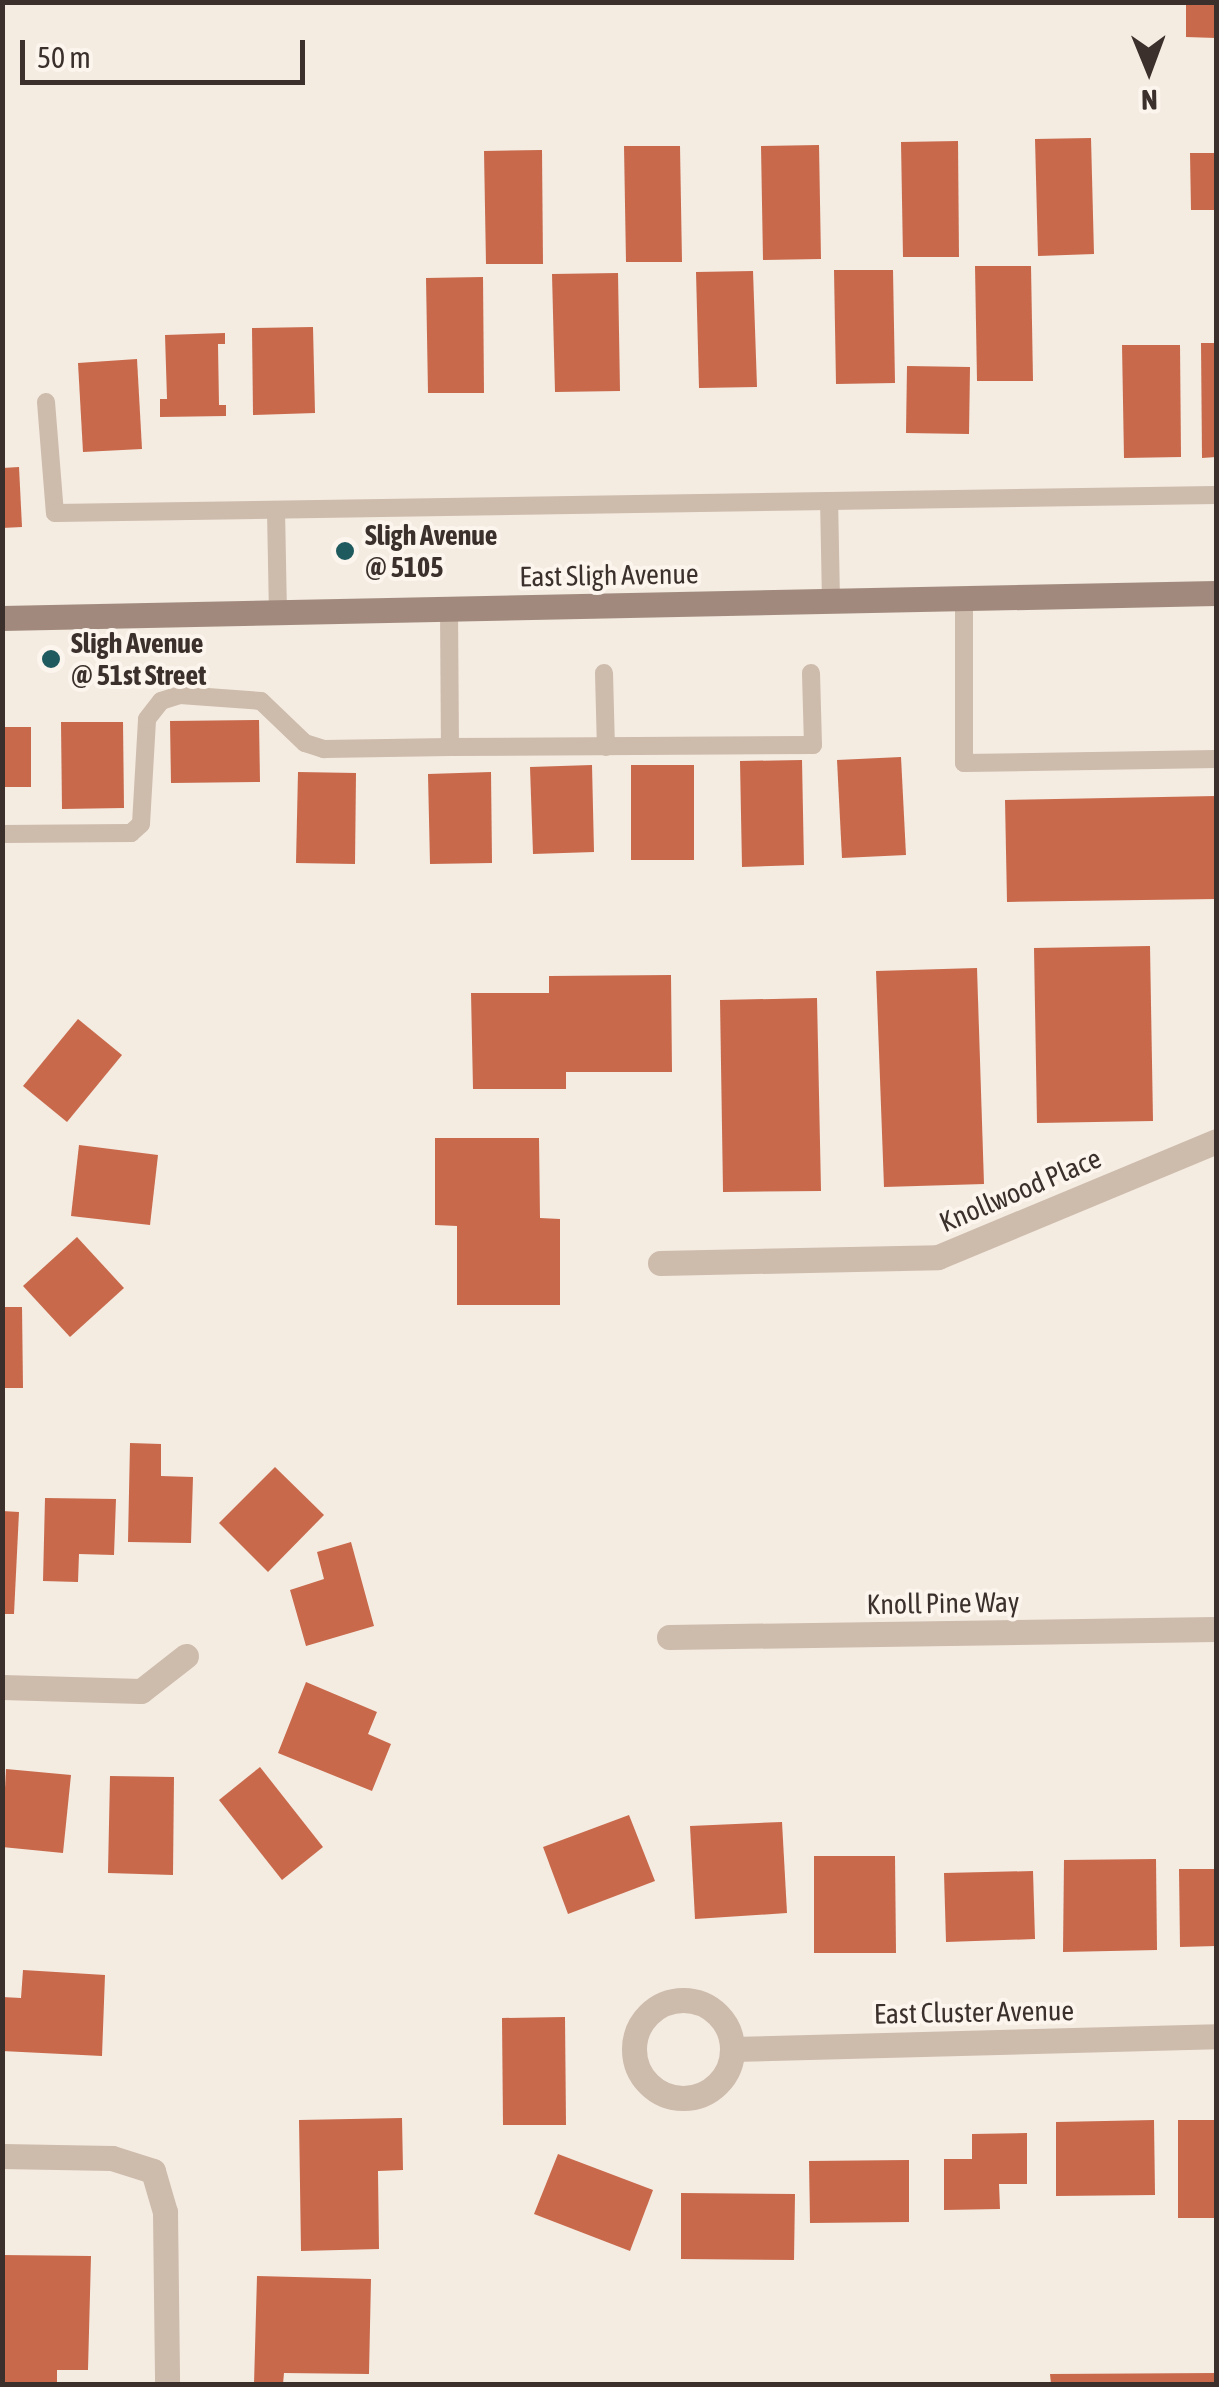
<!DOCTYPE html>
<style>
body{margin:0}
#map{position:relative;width:1219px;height:2387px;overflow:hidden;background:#f4ebe1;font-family:"Asap Condensed",sans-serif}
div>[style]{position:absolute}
.building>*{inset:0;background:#c8694b}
.lane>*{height:18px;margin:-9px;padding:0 9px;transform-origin:9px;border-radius:9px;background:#cdbbac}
.street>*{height:25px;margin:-12.5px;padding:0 12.5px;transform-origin:12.5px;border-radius:12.5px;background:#cdbbac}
.street>.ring{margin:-12.5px;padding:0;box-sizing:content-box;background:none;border:25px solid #cdbbac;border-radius:50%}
.secondary>*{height:25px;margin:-12.5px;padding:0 12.5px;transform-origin:12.5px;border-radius:12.5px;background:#a18a7d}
.dots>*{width:28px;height:28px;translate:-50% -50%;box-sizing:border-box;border:5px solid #fbf5ee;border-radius:50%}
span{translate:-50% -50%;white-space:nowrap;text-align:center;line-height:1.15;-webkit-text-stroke:8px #fbf5ee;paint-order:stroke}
.poi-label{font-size:28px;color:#3b302b;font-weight:700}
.left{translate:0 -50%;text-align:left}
.street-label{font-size:28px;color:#3b302b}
.frame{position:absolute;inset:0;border:5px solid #3b302b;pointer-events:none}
.north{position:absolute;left:1099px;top:20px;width:100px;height:100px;-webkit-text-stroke:8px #fbf5ee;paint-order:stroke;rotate:179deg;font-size:28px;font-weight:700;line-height:40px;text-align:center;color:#3b302b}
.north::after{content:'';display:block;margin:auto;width:35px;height:45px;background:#3b302b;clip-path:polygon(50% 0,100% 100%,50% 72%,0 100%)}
.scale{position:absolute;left:20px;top:40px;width:285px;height:45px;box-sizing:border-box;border:5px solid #3b302b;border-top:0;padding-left:12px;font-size:30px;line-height:35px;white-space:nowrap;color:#3b302b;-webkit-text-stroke:8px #fbf5ee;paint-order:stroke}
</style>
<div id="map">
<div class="building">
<i style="clip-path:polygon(1186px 2px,1216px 2px,1216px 38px,1186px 37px)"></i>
<i style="clip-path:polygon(1091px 138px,1094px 254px,1038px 256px,1035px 139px)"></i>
<i style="clip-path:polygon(958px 141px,959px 257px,903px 257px,901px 142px)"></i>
<i style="clip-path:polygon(819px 145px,821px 259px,763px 260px,761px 146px)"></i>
<i style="clip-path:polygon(624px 146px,680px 146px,682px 262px,626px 262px)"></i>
<i style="clip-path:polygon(542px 150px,543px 264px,486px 264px,484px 151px)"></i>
<i style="clip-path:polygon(1190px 153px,1216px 153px,1216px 210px,1191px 210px)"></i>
<i style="clip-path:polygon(975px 266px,1031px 266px,1033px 381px,977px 381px)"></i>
<i style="clip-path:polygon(834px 270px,893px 270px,895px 383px,836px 384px)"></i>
<i style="clip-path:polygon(753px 271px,757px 387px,699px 388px,696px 272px)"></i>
<i style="clip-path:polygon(618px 273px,620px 391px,555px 392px,552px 274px)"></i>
<i style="clip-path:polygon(483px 277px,484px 393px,428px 393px,426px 278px)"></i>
<i style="clip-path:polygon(313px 327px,315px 413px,253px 415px,252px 328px)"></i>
<i style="clip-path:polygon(225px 333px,225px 344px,218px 344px,219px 405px,226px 405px,226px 416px,160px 417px,160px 399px,167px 399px,165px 335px)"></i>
<i style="clip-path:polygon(1201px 343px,1216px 343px,1216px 457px,1202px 458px)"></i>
<i style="clip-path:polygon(1122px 345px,1180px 345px,1181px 457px,1124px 458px)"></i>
<i style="clip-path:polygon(137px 359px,142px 449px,83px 452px,78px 363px)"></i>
<i style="clip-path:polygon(907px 366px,970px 367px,969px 434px,906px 433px)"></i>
<i style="clip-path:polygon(19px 467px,22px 527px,2px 528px,2px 468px)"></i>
<i style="clip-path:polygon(259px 720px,260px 782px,171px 783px,170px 721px)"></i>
<i style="clip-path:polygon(61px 722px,123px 722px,124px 808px,62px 809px)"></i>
<i style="clip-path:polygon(2px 727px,31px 727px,31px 787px,2px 787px)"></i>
<i style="clip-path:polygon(901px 757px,906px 855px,842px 858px,837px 760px)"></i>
<i style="clip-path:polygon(802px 760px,804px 865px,742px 867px,740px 761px)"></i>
<i style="clip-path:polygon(592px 765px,594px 852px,533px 854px,530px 767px)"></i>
<i style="clip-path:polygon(631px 765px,694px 765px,694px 860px,631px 860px)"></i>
<i style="clip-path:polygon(298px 772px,356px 773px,355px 864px,296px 863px)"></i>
<i style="clip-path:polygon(491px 772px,492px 863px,430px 864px,428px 774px)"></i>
<i style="clip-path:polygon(1216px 796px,1216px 899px,1007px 902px,1005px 800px)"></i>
<i style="clip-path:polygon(1150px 946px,1153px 1121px,1037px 1123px,1034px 948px)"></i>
<i style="clip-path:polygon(977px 968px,984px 1184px,884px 1187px,876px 971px)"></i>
<i style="clip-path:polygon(671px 975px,672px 1072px,566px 1072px,566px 1089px,473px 1089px,471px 993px,549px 993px,549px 976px)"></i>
<i style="clip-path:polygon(817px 998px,821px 1191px,723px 1192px,720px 1000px)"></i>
<i style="clip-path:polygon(78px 1019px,122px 1055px,67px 1122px,23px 1086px)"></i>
<i style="clip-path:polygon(435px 1138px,539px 1138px,540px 1218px,560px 1219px,560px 1305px,457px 1305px,457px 1226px,435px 1225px)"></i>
<i style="clip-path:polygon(79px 1145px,158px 1155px,150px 1225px,71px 1216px)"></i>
<i style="clip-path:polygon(77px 1237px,124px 1288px,70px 1337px,23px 1286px)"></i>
<i style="clip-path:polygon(2px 1307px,22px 1307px,23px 1388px,2px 1388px)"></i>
<i style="clip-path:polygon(130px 1443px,161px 1444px,161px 1476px,193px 1477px,191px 1543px,128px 1542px)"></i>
<i style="clip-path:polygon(275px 1467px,324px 1515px,268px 1572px,219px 1523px)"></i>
<i style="clip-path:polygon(45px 1498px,116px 1499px,114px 1555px,79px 1554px,78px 1582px,43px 1581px)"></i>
<i style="clip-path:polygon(2px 1511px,19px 1512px,14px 1614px,2px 1614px)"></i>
<i style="clip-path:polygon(351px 1542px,374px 1626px,306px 1646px,290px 1590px,324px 1579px,317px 1552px)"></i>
<i style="clip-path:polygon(306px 1682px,377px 1712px,368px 1734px,391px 1744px,372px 1791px,278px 1753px)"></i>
<i style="clip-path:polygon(260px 1767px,323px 1847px,282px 1880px,219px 1800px)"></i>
<i style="clip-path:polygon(6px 1769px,71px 1775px,63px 1853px,2px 1847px)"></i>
<i style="clip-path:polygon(110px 1776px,174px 1777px,173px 1875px,108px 1873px)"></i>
<i style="clip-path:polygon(629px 1815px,655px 1881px,568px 1914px,543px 1847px)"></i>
<i style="clip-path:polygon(782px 1822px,787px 1913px,695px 1919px,690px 1826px)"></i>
<i style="clip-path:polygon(814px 1856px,895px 1856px,896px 1953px,814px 1953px)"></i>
<i style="clip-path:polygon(1156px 1859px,1157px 1950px,1063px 1952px,1064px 1860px)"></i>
<i style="clip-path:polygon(1179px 1869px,1216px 1869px,1216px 1946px,1180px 1947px)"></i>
<i style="clip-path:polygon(1033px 1871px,1035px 1939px,946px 1942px,944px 1873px)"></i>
<i style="clip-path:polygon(23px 1970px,105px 1975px,102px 2056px,2px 2051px,2px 1997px,21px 1998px)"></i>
<i style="clip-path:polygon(565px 2017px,566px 2125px,503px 2125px,502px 2018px)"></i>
<i style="clip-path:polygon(402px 2118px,403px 2170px,378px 2171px,379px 2249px,301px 2251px,299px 2120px)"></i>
<i style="clip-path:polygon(1154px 2120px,1155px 2195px,1056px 2196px,1056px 2122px)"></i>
<i style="clip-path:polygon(1178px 2120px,1216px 2120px,1216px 2218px,1178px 2218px)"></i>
<i style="clip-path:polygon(1027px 2133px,1027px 2184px,999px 2184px,1000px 2209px,944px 2210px,944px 2159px,972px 2159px,972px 2134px)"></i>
<i style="clip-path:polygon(558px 2154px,653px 2190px,630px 2251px,534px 2214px)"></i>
<i style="clip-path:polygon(909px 2160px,909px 2222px,810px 2223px,809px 2161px)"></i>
<i style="clip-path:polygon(681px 2193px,795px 2194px,794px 2260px,681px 2259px)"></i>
<i style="clip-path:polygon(2px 2255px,91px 2256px,88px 2370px,57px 2370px,57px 2384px,2px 2384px)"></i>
<i style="clip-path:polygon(257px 2276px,371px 2279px,369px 2374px,284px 2373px,283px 2384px,254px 2384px)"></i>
<i style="clip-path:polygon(1216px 2373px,1216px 2384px,1051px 2384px,1050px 2374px)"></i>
</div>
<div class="lane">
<i style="left:46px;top:402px;width:111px;rotate:85.4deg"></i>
<i style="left:55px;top:513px;width:774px;rotate:-0.89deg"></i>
<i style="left:276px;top:510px;width:102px;rotate:88.9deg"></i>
<i style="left:964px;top:599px;width:164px;rotate:90deg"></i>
<i style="left:964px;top:763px;width:252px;rotate:-0.9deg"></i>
<i style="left:831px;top:601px;width:100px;rotate:-91.1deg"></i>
<i style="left:829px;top:501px;width:387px;rotate:-0.9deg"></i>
<i style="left:449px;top:608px;width:139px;rotate:89.6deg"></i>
<i style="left:450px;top:747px;width:363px;rotate:-0.3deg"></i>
<i style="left:813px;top:745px;width:72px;rotate:-91.6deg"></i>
<i style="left:604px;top:673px;width:74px;rotate:88.5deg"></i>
<i style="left:2px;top:834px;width:129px;rotate:-0.4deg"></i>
<i style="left:131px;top:833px;width:13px;rotate:-42deg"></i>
<i style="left:141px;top:824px;width:105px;rotate:-86.7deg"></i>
<i style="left:147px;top:719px;width:23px;rotate:-52deg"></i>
<i style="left:161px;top:701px;width:20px;rotate:-18deg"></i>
<i style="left:180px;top:695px;width:81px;rotate:4.2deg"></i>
<i style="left:261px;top:701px;width:61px;rotate:43.7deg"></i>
<i style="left:305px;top:743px;width:20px;rotate:18deg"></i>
<i style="left:324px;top:749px;width:126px;rotate:-0.9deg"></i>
</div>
<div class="street">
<i style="left:660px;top:1263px;width:278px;rotate:-1.2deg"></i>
<i style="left:938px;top:1257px;width:301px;rotate:-22.6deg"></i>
<i style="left:669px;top:1637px;width:547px;rotate:-0.84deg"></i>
<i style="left:2px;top:1687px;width:139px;rotate:1.6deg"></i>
<i style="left:141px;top:1691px;width:57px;rotate:-37.9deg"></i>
<i class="ring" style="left:634px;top:2000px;width:73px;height:73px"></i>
<i style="left:732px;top:2049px;width:484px;rotate:-1.5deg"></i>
<i style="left:2px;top:2156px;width:110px;rotate:1deg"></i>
<i style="left:112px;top:2158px;width:43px;rotate:17.6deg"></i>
<i style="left:153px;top:2171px;width:43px;rotate:73.7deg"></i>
<i style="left:165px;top:2212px;width:172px;rotate:89.3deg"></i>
</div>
<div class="secondary">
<i style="left:2px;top:618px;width:1214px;rotate:-1.18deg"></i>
</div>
<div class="dots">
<i style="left:345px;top:551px;background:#1f5a5e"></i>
<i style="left:51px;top:659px;background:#1f5a5e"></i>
</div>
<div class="poi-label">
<span class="left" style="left:365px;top:551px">Sligh Avenue<br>@ 5105</span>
<span class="left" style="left:71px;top:659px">Sligh Avenue<br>@ 51st Street</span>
</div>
<div class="street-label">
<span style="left:609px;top:575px;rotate:-1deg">East Sligh Avenue</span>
<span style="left:1020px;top:1190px;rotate:-23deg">Knollwood Place</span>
<span style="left:943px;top:1603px;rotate:-1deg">Knoll Pine Way</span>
<span style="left:974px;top:2012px;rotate:-1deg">East Cluster Avenue</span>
</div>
<div class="frame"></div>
<div class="north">N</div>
<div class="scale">50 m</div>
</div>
